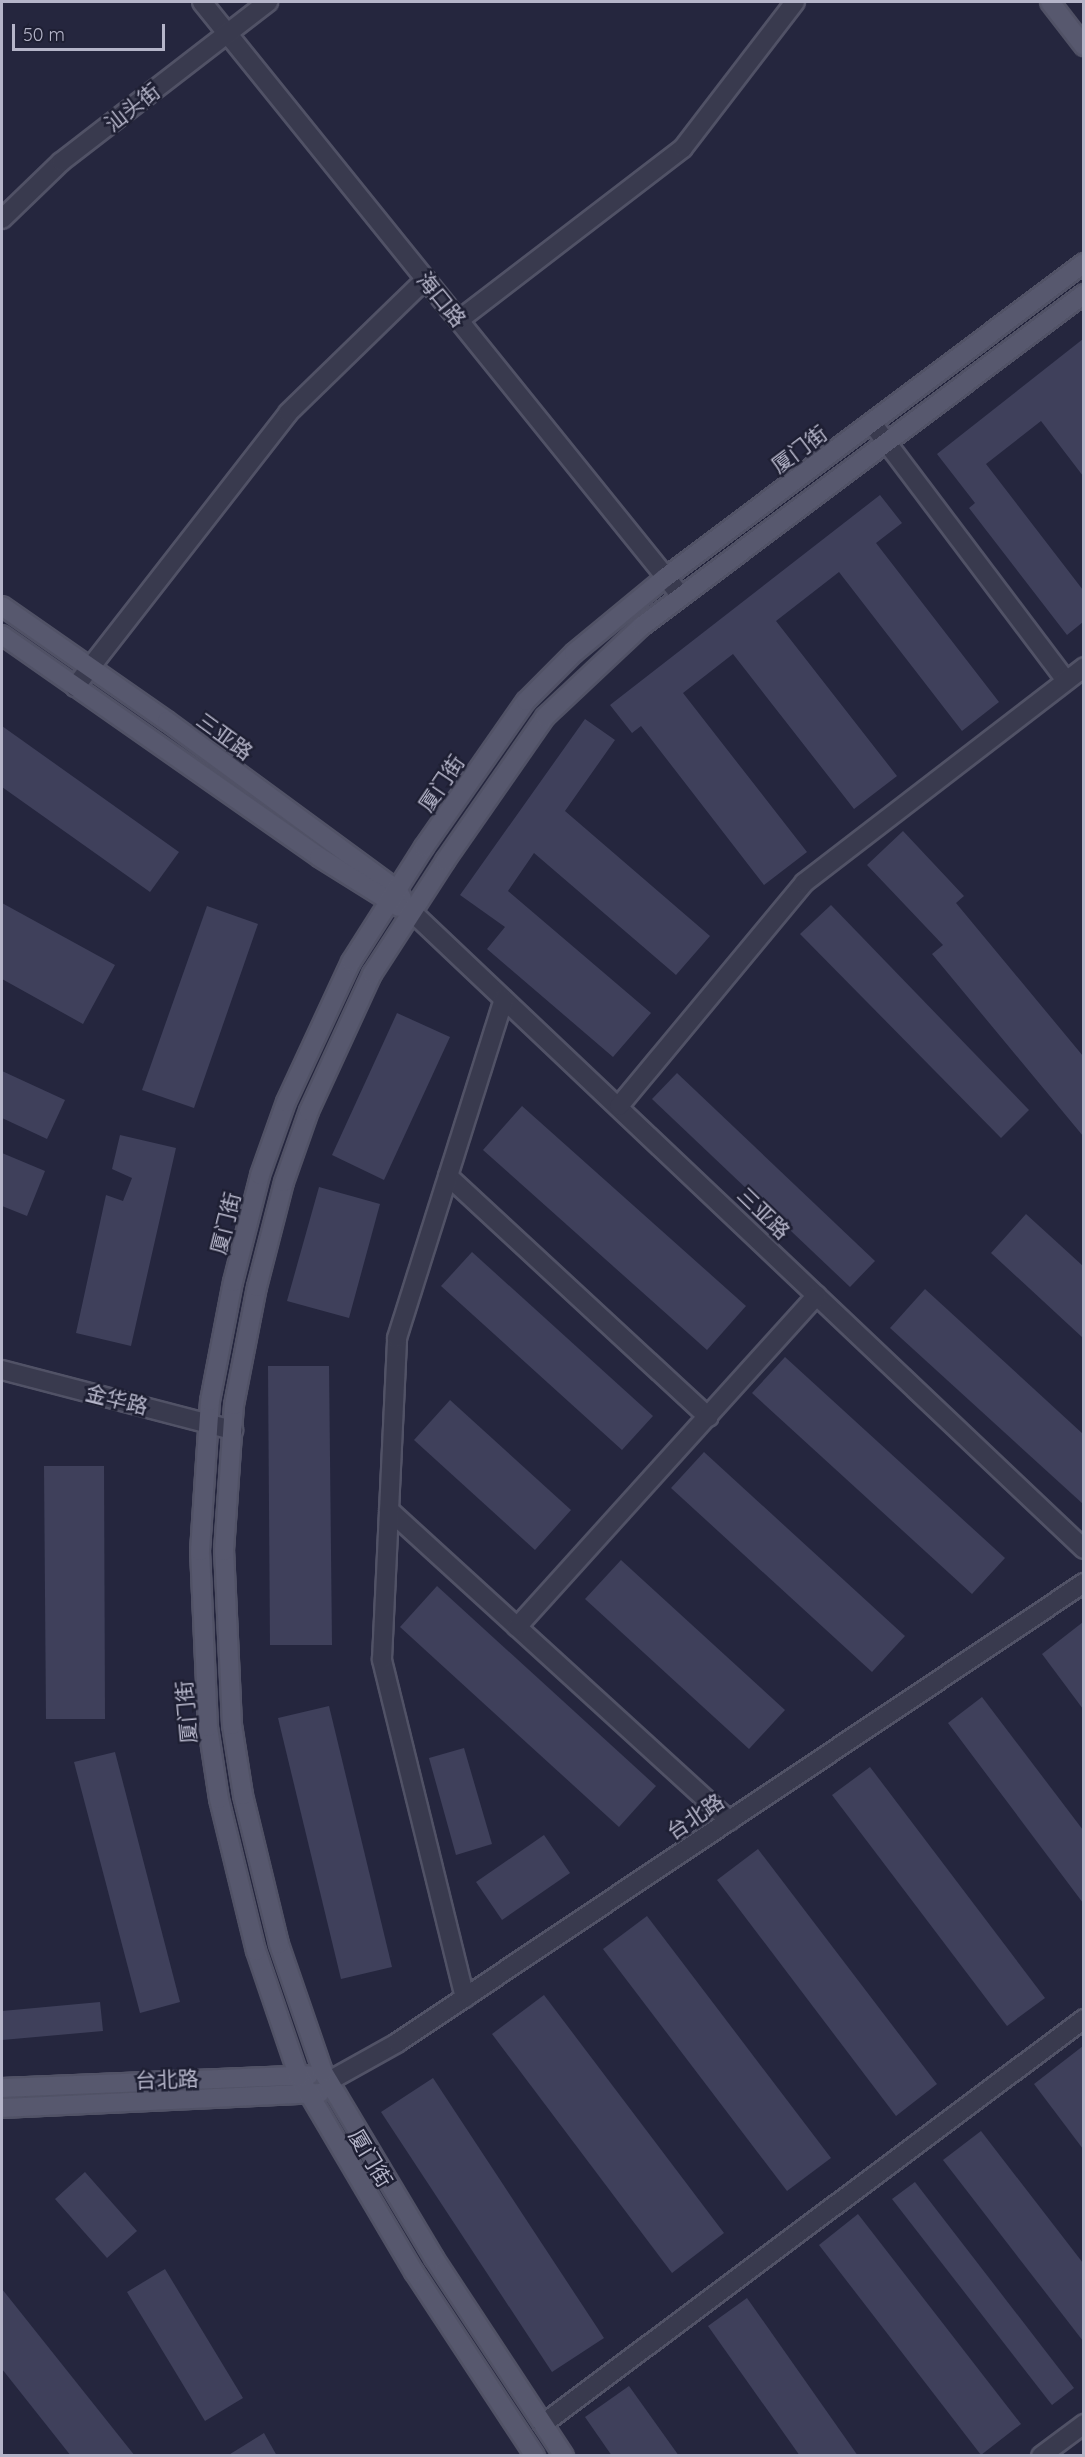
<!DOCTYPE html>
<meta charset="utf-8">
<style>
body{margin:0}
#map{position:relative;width:1085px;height:2457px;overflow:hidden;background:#25263e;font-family:Quicksand,"Noto Sans SC",sans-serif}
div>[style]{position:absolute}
.building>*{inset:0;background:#3f405b}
.roads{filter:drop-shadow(2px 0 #515266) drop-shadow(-2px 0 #515266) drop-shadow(0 2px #515266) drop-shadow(0 -2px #515266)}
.minor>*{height:18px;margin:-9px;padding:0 9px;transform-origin:9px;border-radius:9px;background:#393a4e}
.major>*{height:18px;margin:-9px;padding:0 9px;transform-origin:9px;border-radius:9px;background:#57586e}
span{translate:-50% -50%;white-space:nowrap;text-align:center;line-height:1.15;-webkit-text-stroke:5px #1e1f33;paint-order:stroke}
.street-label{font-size:21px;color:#b5b5c9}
.frame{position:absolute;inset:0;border:3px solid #b5b5c9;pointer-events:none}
.scale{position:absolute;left:12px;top:24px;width:153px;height:27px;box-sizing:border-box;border:3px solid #b5b5c9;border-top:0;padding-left:8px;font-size:18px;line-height:21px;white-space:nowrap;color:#b5b5c9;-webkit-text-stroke:4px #1e1f33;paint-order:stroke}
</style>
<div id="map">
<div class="building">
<i style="clip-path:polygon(1083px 339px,1083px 476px,1041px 421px,986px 464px,1083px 590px,1083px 622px,1067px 635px,969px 508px,975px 503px,937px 454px)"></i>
<i style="clip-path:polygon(880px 495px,902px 523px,876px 543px,999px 702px,962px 731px,839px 572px,776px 621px,897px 776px,854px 809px,733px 654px,683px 693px,807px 852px,764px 885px,641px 726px,632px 733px,610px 705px)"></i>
<i style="clip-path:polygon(585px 719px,615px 740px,565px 811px,710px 936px,676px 975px,534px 853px,508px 891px,651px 1013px,613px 1057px,487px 949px,505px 927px,460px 895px)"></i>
<i style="clip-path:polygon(2px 726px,179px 852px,150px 892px,2px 787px)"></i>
<i style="clip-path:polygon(903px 831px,964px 896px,956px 903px,1083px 1056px,1083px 1136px,932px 954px,943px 945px,867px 865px)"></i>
<i style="clip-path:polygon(2px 903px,115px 965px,83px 1024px,2px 979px)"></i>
<i style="clip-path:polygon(831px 905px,1029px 1110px,1001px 1138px,800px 934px)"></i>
<i style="clip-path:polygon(207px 906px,258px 924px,194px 1108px,142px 1090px)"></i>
<i style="clip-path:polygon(397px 1013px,450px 1037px,384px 1180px,332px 1155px)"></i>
<i style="clip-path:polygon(2px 1071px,65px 1100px,47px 1139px,2px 1118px)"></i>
<i style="clip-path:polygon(677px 1073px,875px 1261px,850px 1287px,652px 1099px)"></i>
<i style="clip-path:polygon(522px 1106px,746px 1306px,707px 1350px,483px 1150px)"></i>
<i style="clip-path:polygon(120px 1135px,176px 1148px,131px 1346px,76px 1333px,106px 1195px,123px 1201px,132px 1178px,112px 1169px)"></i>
<i style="clip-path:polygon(2px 1153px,45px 1171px,27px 1216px,2px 1206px)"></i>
<i style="clip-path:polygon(319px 1187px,380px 1204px,349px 1318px,287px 1301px)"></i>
<i style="clip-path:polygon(1026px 1214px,1083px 1266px,1083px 1338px,991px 1253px)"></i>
<i style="clip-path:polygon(472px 1252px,653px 1416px,622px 1450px,441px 1286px)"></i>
<i style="clip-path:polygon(925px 1289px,1083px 1434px,1083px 1504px,890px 1328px)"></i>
<i style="clip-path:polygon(785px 1357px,1005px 1558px,972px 1594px,752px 1393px)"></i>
<i style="clip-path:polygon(268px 1366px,329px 1366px,332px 1645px,270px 1645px)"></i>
<i style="clip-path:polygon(450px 1400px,571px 1510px,535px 1550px,414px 1440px)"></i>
<i style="clip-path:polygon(704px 1452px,905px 1636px,872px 1672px,671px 1488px)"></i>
<i style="clip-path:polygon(44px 1466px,104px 1466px,105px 1719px,46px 1719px)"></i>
<i style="clip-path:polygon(621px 1560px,785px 1710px,749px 1749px,585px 1599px)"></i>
<i style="clip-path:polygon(437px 1586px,656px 1786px,619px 1827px,400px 1627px)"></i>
<i style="clip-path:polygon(1083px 1622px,1083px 1709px,1042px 1654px)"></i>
<i style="clip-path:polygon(982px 1697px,1083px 1830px,1083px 1903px,948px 1723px)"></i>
<i style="clip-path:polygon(329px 1706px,392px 1967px,341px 1979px,278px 1718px)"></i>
<i style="clip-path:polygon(464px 1748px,492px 1844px,456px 1855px,429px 1758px)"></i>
<i style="clip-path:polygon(115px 1752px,180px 2002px,140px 2013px,74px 1762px)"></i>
<i style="clip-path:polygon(870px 1767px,1045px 1998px,1007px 2026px,832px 1795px)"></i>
<i style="clip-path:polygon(544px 1835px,570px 1873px,502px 1920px,476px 1882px)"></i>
<i style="clip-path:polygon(758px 1849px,937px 2084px,896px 2116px,717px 1880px)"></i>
<i style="clip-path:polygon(647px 1916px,831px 2158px,787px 2191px,603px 1949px)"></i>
<i style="clip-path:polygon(544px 1995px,724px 2233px,672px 2273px,492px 2034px)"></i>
<i style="clip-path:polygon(100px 2002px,103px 2031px,2px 2040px,2px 2011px)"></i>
<i style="clip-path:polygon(1083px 2046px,1083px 2149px,1034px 2084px)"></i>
<i style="clip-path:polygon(433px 2078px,604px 2338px,552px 2372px,381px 2112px)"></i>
<i style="clip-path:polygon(981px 2131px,1083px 2263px,1083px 2341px,943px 2160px)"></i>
<i style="clip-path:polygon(85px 2172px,137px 2231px,107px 2258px,55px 2199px)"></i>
<i style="clip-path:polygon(915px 2182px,1074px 2388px,1052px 2405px,892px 2199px)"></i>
<i style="clip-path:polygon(858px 2214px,1021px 2424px,981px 2455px,819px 2245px)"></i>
<i style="clip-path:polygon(165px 2269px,243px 2398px,205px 2421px,127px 2292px)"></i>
<i style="clip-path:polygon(2px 2289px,135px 2456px,71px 2456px,2px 2369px)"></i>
<i style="clip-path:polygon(747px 2298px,858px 2456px,800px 2456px,708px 2326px)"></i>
<i style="clip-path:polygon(629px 2386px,679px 2456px,612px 2456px,585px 2417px)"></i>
<i style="clip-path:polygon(264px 2433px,277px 2456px,227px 2456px)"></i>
</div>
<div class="roads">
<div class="minor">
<i style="left:202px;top:2px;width:763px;rotate:51.12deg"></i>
<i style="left:2px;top:219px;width:82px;rotate:-44deg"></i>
<i style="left:61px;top:162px;width:262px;rotate:-37.7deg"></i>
<i style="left:459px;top:320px;width:282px;rotate:-37.5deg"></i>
<i style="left:683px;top:148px;width:184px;rotate:-52.5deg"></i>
<i style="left:872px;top:423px;width:322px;rotate:53deg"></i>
<i style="left:75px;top:687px;width:347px;rotate:-52.1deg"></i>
<i style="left:288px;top:413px;width:192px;rotate:-44.2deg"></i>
<i style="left:412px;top:912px;width:926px;rotate:43.47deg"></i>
<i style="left:619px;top:1106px;width:290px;rotate:-50.3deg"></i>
<i style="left:804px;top:883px;width:354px;rotate:-37.6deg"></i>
<i style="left:448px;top:1176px;width:355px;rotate:42.8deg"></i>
<i style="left:2px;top:1370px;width:239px;rotate:14.6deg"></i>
<i style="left:389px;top:1510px;width:461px;rotate:42.4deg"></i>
<i style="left:517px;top:1627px;width:447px;rotate:-47.9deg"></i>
<i style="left:465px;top:1998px;width:349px;rotate:-103.8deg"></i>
<i style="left:382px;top:1659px;width:321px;rotate:-87.3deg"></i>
<i style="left:397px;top:1338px;width:355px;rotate:-72.5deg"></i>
<i style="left:329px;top:2081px;width:78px;rotate:-29.2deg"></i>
<i style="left:397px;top:2043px;width:827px;rotate:-33.81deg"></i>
<i style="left:543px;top:2424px;width:676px;rotate:-36.82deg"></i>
<i style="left:1041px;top:2456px;width:54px;rotate:-36.7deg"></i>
</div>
<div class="major">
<i style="left:1050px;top:2px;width:56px;rotate:52.3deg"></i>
<i style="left:2px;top:606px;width:201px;rotate:34.9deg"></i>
<i style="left:167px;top:721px;width:285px;rotate:36.3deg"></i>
<i style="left:397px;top:890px;width:9px;rotate:58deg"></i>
<i style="left:2px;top:635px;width:387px;rotate:35deg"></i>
<i style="left:319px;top:857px;width:94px;rotate:32deg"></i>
<i style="left:2px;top:2088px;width:307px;rotate:-2.4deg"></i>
<i style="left:2px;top:2108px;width:318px;rotate:-2.7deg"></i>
<i style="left:535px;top:2456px;width:220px;rotate:-123.3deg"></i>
<i style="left:414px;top:2272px;width:226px;rotate:-120.5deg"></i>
<i style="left:299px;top:2077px;width:133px;rotate:-108.8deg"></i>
<i style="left:256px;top:1951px;width:156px;rotate:-103.7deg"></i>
<i style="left:219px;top:1799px;width:73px;rotate:-98.7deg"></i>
<i style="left:208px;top:1727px;width:176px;rotate:-92.6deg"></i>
<i style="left:200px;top:1551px;width:150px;rotate:-86.2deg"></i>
<i style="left:210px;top:1401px;width:121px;rotate:-79.1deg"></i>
<i style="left:233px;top:1282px;width:110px;rotate:-75.8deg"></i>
<i style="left:260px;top:1175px;width:77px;rotate:-70.4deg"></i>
<i style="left:286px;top:1102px;width:154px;rotate:-65.1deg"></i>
<i style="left:351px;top:962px;width:136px;rotate:-57.6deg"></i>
<i style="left:424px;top:847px;width:178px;rotate:-55.1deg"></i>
<i style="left:526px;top:701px;width:68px;rotate:-45deg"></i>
<i style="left:574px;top:653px;width:119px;rotate:-39.6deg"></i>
<i style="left:666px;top:577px;width:523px;rotate:-36.91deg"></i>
<i style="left:564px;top:2456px;width:237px;rotate:-123.3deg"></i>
<i style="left:434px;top:2258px;width:217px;rotate:-120.8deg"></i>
<i style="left:323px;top:2072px;width:135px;rotate:-109deg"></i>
<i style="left:279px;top:1944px;width:153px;rotate:-103.6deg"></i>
<i style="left:243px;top:1795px;width:71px;rotate:-98.9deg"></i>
<i style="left:232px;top:1725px;width:174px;rotate:-92.6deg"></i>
<i style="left:224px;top:1551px;width:146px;rotate:-86.1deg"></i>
<i style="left:234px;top:1405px;width:120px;rotate:-79deg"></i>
<i style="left:257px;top:1287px;width:108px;rotate:-75.6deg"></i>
<i style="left:284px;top:1182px;width:75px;rotate:-70.6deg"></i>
<i style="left:309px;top:1111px;width:151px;rotate:-65.3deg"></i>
<i style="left:372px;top:974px;width:135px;rotate:-57.1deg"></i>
<i style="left:445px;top:861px;width:175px;rotate:-55.2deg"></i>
<i style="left:545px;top:717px;width:133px;rotate:-43.2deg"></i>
<i style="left:642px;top:626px;width:553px;rotate:-36.91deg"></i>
</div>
</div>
<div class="street-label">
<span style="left:132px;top:107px;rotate:-38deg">汕头街</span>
<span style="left:442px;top:299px;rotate:51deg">海口路</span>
<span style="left:799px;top:449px;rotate:-37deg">厦门街</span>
<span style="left:225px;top:736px;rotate:36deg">三亚路</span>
<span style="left:441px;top:783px;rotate:-56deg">厦门街</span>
<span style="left:764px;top:1213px;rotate:44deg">三亚路</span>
<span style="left:225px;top:1223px;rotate:-76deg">厦门街</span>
<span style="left:117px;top:1399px;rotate:14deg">金华路</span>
<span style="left:186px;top:1712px;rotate:-95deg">厦门街</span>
<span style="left:695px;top:1816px;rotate:-34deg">台北路</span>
<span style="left:167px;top:2079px;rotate:-2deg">台北路</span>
<span style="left:371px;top:2158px;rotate:59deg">厦门街</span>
</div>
<div class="frame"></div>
<div class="scale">50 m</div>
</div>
